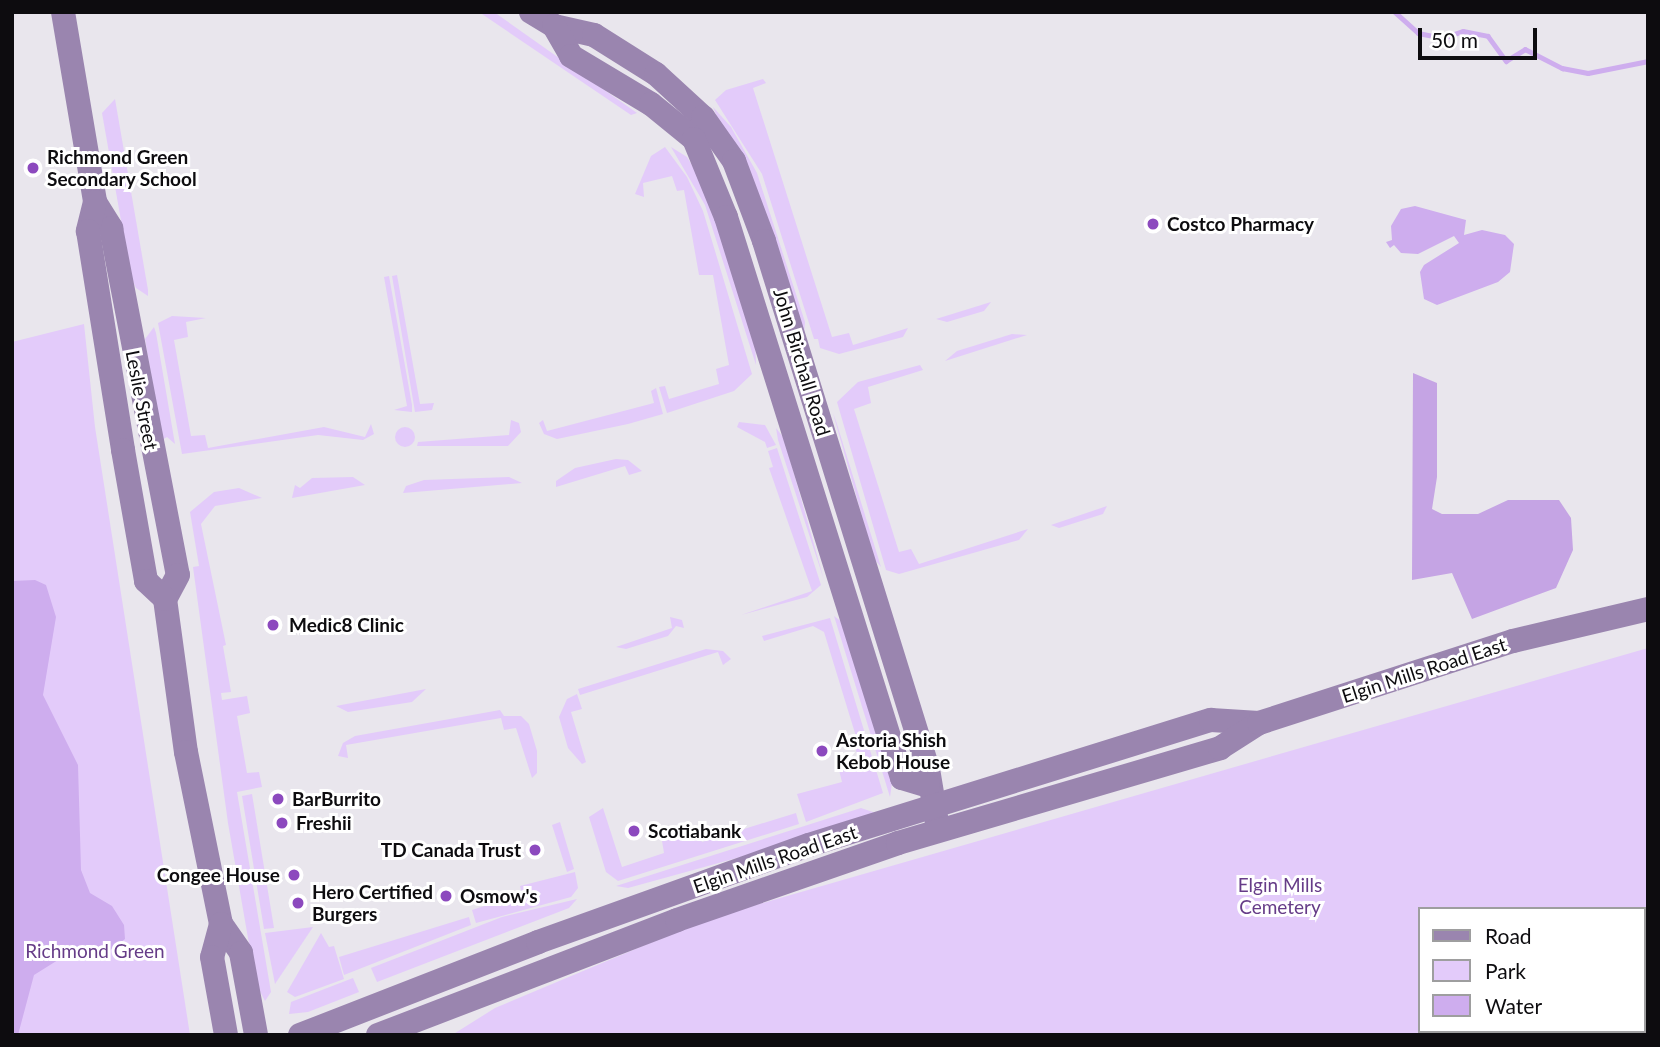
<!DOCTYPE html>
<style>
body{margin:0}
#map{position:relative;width:1660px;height:1047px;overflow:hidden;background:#e9e6ed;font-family:Lato,sans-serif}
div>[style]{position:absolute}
.green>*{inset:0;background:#e3cbfa}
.round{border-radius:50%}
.forest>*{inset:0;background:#c5a4e4}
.water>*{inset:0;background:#ceadee}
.stream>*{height:4.5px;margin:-2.25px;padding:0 2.25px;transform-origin:2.25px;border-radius:2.25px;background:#ceadee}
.secondary>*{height:24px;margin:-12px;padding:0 12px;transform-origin:12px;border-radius:12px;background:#9a85af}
.dots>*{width:19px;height:19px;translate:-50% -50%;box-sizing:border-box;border:4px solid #fff;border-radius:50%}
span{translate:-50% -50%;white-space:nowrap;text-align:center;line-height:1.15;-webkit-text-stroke:6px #fff;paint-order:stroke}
.poi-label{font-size:19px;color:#0d0c0f;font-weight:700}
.left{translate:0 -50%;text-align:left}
.right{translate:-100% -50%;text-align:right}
.street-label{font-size:19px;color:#0d0c0f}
.park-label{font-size:19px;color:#663c88}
.frame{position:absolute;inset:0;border:14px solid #0d0c0f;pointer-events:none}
.legend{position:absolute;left:1418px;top:907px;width:228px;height:126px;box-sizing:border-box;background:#fff;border:2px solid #9e9e9f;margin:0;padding:9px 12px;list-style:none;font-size:21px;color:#0d0c0f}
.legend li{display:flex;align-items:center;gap:14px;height:35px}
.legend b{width:35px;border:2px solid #9e9e9f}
.scale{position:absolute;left:1418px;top:28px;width:119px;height:32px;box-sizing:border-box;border:4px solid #0d0c0f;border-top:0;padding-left:9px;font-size:21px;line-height:24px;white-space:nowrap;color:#0d0c0f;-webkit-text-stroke:5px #fff;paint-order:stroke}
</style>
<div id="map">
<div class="green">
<i style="clip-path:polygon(479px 12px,494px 12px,637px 113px,631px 115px)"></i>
<i style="clip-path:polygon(763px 79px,766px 83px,753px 88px,832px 337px,849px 333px,853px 345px,908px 328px,903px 337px,839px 354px,820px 348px,818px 339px,814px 339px,762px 174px,715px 100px,726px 90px)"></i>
<i style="clip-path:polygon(115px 99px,148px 290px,148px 296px,136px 288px,131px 277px,102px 113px)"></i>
<i style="clip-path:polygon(713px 107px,731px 127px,757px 173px,805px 322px,804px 336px)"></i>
<i style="clip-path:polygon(665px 147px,687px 177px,703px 211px,752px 374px,734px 391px,667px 413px,659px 387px,665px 386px,669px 399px,719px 384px,716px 369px,729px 365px,713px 275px,699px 275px,684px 190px,677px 191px,672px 176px,643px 183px,644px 197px,635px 194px,651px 156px)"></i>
<i style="clip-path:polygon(671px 147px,687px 157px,705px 186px,755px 338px,756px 365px,705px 205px)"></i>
<i style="clip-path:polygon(397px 275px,420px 404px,434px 403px,432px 410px,415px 412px,392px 276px)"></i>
<i style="clip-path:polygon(389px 276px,412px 405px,412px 412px,394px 410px,407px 406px,384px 277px)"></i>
<i style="clip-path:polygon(991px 302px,984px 311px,947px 322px,936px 319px)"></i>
<i style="clip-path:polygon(172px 316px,206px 318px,186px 322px,188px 337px,174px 340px,191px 436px,205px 435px,208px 448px,324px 427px,365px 437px,371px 424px,374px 434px,363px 440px,318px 435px,182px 454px,158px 323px)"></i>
<i style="clip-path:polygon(84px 324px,95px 427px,190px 1035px,12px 1035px,12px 342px)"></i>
<i style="clip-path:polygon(154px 327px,156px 333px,175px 444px,167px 437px,162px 440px,145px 339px)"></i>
<i style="clip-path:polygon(1012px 334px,1027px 335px,945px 361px,957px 351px)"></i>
<i style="clip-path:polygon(920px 365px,923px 370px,868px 387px,871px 403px,854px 409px,899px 552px,911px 549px,919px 564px,1028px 529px,1019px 540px,899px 574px,886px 570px,837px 402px,858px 382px)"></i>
<i style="clip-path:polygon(656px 388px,663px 414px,628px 424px,557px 439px,544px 434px,539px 423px,543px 420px,547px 431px,654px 403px,651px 391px)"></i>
<i style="clip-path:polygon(833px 413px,836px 421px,881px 567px,874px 559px)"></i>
<i style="clip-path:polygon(511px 420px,519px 423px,521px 432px,508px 446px,417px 446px,418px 442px,509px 435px)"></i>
<i style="clip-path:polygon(739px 422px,765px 425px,776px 445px,767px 448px,765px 442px,737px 427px)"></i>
<i class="round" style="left:395px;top:427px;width:20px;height:20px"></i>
<i style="clip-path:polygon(776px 428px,784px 438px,824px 580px,778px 440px)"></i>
<i style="clip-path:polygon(777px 448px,821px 585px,807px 597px,741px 615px,812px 591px,769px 468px,773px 467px,768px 451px)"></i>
<i style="clip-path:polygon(616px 459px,628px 460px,642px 471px,629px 475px,625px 466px,556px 487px,556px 481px,575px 468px)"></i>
<i style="clip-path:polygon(353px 477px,365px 485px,292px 498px,295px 485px,300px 488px,312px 478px)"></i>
<i style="clip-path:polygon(509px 477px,522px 483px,403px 493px,406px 486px,424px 480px)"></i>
<i style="clip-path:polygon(239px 488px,262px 498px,215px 506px,201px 524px,226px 645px,223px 646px,231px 692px,221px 693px,222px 700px,247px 696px,250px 713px,237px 716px,247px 773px,259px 772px,262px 787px,237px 792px,271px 992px,265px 1001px,256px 984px,228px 823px,193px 567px,199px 566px,190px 512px,214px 492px)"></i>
<i style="clip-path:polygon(1107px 506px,1103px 514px,1059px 528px,1051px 525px)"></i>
<i style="clip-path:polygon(834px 616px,842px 622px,892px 783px,890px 797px)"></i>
<i style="clip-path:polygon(670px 617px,682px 620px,684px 628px,676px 626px,668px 636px,626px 649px,616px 647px,672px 628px)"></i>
<i style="clip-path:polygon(830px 618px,883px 793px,806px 822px,797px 794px,842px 782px,839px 770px,860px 764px,854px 744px,858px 743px,824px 632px,813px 626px,764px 641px,762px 636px)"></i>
<i style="clip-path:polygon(evenodd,1648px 648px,1648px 1035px,452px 1035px,495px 1008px,707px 919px,1648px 648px,1420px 909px,1644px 909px,1644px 1031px,1420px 1031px,1420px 909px)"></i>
<i style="clip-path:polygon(706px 649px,723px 651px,731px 659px,723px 665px,718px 652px,580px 695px,578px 689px)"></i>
<i style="clip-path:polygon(426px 689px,412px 702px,348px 712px,336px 706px)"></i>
<i style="clip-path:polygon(577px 694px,582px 709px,571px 712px,586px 762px,582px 764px,568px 748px,559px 717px,567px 699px)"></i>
<i style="clip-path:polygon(500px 710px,504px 716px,521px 716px,529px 724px,537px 751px,537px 773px,532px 778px,516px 728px,504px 730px,501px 718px,346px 745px,348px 758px,338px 756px,343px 743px,355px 736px)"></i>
<i style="clip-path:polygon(252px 794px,274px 928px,264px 929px,242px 796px)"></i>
<i style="clip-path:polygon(603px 808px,622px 867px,664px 853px,661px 835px,695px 829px,702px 842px,796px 813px,799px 824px,618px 881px,606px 872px,589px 817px)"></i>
<i style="clip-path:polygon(861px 808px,879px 814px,816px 836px,628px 888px,616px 886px)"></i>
<i style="clip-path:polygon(560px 822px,574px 869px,567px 872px,552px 825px)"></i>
<i style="clip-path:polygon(575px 872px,578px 888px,571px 897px,476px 923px,472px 910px,522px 894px,520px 886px)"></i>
<i style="clip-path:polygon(577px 899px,569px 908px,377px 982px,371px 968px,502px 917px)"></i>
<i style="clip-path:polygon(469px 917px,471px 925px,344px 975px,339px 957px)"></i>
<i style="clip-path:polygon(313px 927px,275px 984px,265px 933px)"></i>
<i style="clip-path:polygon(321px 933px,329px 947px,334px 946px,344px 979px,295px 997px,287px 992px)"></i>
<i style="clip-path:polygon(353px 978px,359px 992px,308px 1012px,289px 1014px,291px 1002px)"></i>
</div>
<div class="forest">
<i style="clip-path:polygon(1413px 373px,1437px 383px,1437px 477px,1432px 509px,1442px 514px,1478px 514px,1508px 500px,1559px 500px,1571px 518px,1573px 550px,1556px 588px,1472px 619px,1452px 573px,1412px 580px)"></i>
</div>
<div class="water">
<i style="clip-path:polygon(1415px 206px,1466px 220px,1464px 235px,1482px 230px,1505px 235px,1514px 244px,1510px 272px,1498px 282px,1437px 305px,1424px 299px,1420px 272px,1424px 265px,1459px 243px,1454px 236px,1418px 254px,1401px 253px,1394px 245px,1390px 248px,1386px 242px,1392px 240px,1391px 226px,1401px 209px)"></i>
<i style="clip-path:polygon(35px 580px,46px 585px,56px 617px,43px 695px,78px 765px,81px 870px,90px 893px,112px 906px,124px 925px,125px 939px,108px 952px,58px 960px,34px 975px,18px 1035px,12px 1035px,12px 581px)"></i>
</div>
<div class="stream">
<i style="left:1395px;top:12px;width:31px;rotate:42deg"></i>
<i style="left:1418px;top:33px;width:25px;rotate:11deg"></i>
<i style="left:1443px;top:38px;width:21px;rotate:-19deg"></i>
<i style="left:1463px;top:31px;width:25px;rotate:11deg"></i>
<i style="left:1488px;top:36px;width:31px;rotate:54deg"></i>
<i style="left:1506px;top:61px;width:22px;rotate:-32deg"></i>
<i style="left:1525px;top:49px;width:42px;rotate:27.2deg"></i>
<i style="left:1562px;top:68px;width:26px;rotate:11deg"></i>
<i style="left:1588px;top:73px;width:61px;rotate:-11.3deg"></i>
</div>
<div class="secondary">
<i style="left:63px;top:12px;width:193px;rotate:80.4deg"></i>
<i style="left:95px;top:202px;width:31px;rotate:58deg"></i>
<i style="left:111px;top:228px;width:353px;rotate:79.1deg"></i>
<i style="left:178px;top:575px;width:27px;rotate:118deg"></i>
<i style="left:165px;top:599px;width:154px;rotate:82.2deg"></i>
<i style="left:186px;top:752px;width:176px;rotate:78.5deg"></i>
<i style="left:221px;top:924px;width:35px;rotate:55deg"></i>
<i style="left:241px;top:953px;width:83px;rotate:79.6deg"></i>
<i style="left:531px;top:12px;width:27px;rotate:31deg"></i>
<i style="left:554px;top:26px;width:41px;rotate:12.7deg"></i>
<i style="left:594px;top:35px;width:73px;rotate:32.2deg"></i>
<i style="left:656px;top:74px;width:64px;rotate:42.5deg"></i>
<i style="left:703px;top:117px;width:54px;rotate:54.8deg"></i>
<i style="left:734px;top:161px;width:85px;rotate:69.4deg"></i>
<i style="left:764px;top:241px;width:553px;rotate:72.74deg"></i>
<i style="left:928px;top:769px;width:55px;rotate:80.5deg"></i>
<i style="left:554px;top:26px;width:34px;rotate:60deg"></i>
<i style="left:571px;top:56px;width:93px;rotate:31deg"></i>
<i style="left:651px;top:104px;width:55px;rotate:39.1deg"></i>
<i style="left:694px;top:139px;width:84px;rotate:67.7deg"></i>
<i style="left:726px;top:217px;width:588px;rotate:72.58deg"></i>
<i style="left:902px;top:778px;width:27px;rotate:17deg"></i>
<i style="left:95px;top:202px;width:30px;rotate:104deg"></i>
<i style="left:88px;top:231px;width:222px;rotate:80.9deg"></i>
<i style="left:123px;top:450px;width:133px;rotate:80deg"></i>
<i style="left:146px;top:581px;width:26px;rotate:43deg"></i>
<i style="left:221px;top:924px;width:34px;rotate:105deg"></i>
<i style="left:212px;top:957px;width:79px;rotate:79.8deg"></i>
<i style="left:300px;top:1035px;width:256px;rotate:-21.3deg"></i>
<i style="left:538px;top:942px;width:288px;rotate:-19.7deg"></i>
<i style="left:809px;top:845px;width:421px;rotate:-17.3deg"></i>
<i style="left:1211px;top:720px;width:48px;rotate:3.6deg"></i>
<i style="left:378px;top:1035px;width:320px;rotate:-21deg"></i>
<i style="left:677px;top:920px;width:234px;rotate:-19.2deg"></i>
<i style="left:898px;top:843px;width:336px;rotate:-16.4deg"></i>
<i style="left:1220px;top:748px;width:46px;rotate:-32.7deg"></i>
<i style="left:1259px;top:723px;width:267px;rotate:-17.9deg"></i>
<i style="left:1513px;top:641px;width:139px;rotate:-13.3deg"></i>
</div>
<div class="dots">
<i style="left:33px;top:168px;background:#8c49be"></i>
<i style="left:1153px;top:224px;background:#8c49be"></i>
<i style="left:273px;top:625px;background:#8c49be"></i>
<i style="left:822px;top:751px;background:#8c49be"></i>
<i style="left:278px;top:799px;background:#8c49be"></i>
<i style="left:282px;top:823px;background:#8c49be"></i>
<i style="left:634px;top:831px;background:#8c49be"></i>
<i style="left:535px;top:850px;background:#8c49be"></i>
<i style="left:294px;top:875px;background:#8c49be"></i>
<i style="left:446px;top:896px;background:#8c49be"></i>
<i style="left:298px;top:903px;background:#8c49be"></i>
</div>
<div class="poi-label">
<span class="left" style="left:47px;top:168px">Richmond Green<br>Secondary School</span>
<span class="left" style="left:1167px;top:224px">Costco Pharmacy</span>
<span class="left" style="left:289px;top:625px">Medic8 Clinic</span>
<span class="left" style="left:836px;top:751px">Astoria Shish<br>Kebob House</span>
<span class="left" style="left:292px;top:799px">BarBurrito</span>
<span class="left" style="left:296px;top:823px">Freshii</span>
<span class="left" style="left:648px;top:831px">Scotiabank</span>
<span class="right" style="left:521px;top:850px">TD Canada Trust</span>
<span class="right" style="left:280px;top:875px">Congee House</span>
<span class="left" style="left:312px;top:903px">Hero Certified<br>Burgers</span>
<span class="left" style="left:460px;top:896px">Osmow's</span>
</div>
<div class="street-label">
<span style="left:802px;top:362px;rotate:73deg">John Birchall Road</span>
<span style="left:142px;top:400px;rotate:79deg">Leslie Street</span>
<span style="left:1424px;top:670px;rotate:-18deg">Elgin Mills Road East</span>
<span style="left:775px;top:859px;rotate:-19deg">Elgin Mills Road East</span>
</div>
<div class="park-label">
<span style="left:1280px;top:896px">Elgin Mills<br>Cemetery</span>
<span style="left:95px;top:951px">Richmond Green</span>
</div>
<div class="frame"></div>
<ul class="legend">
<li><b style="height:9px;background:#9a85af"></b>Road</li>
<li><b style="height:19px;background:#e3cbfa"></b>Park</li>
<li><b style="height:19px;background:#ceadee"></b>Water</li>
</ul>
<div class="scale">50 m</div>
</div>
